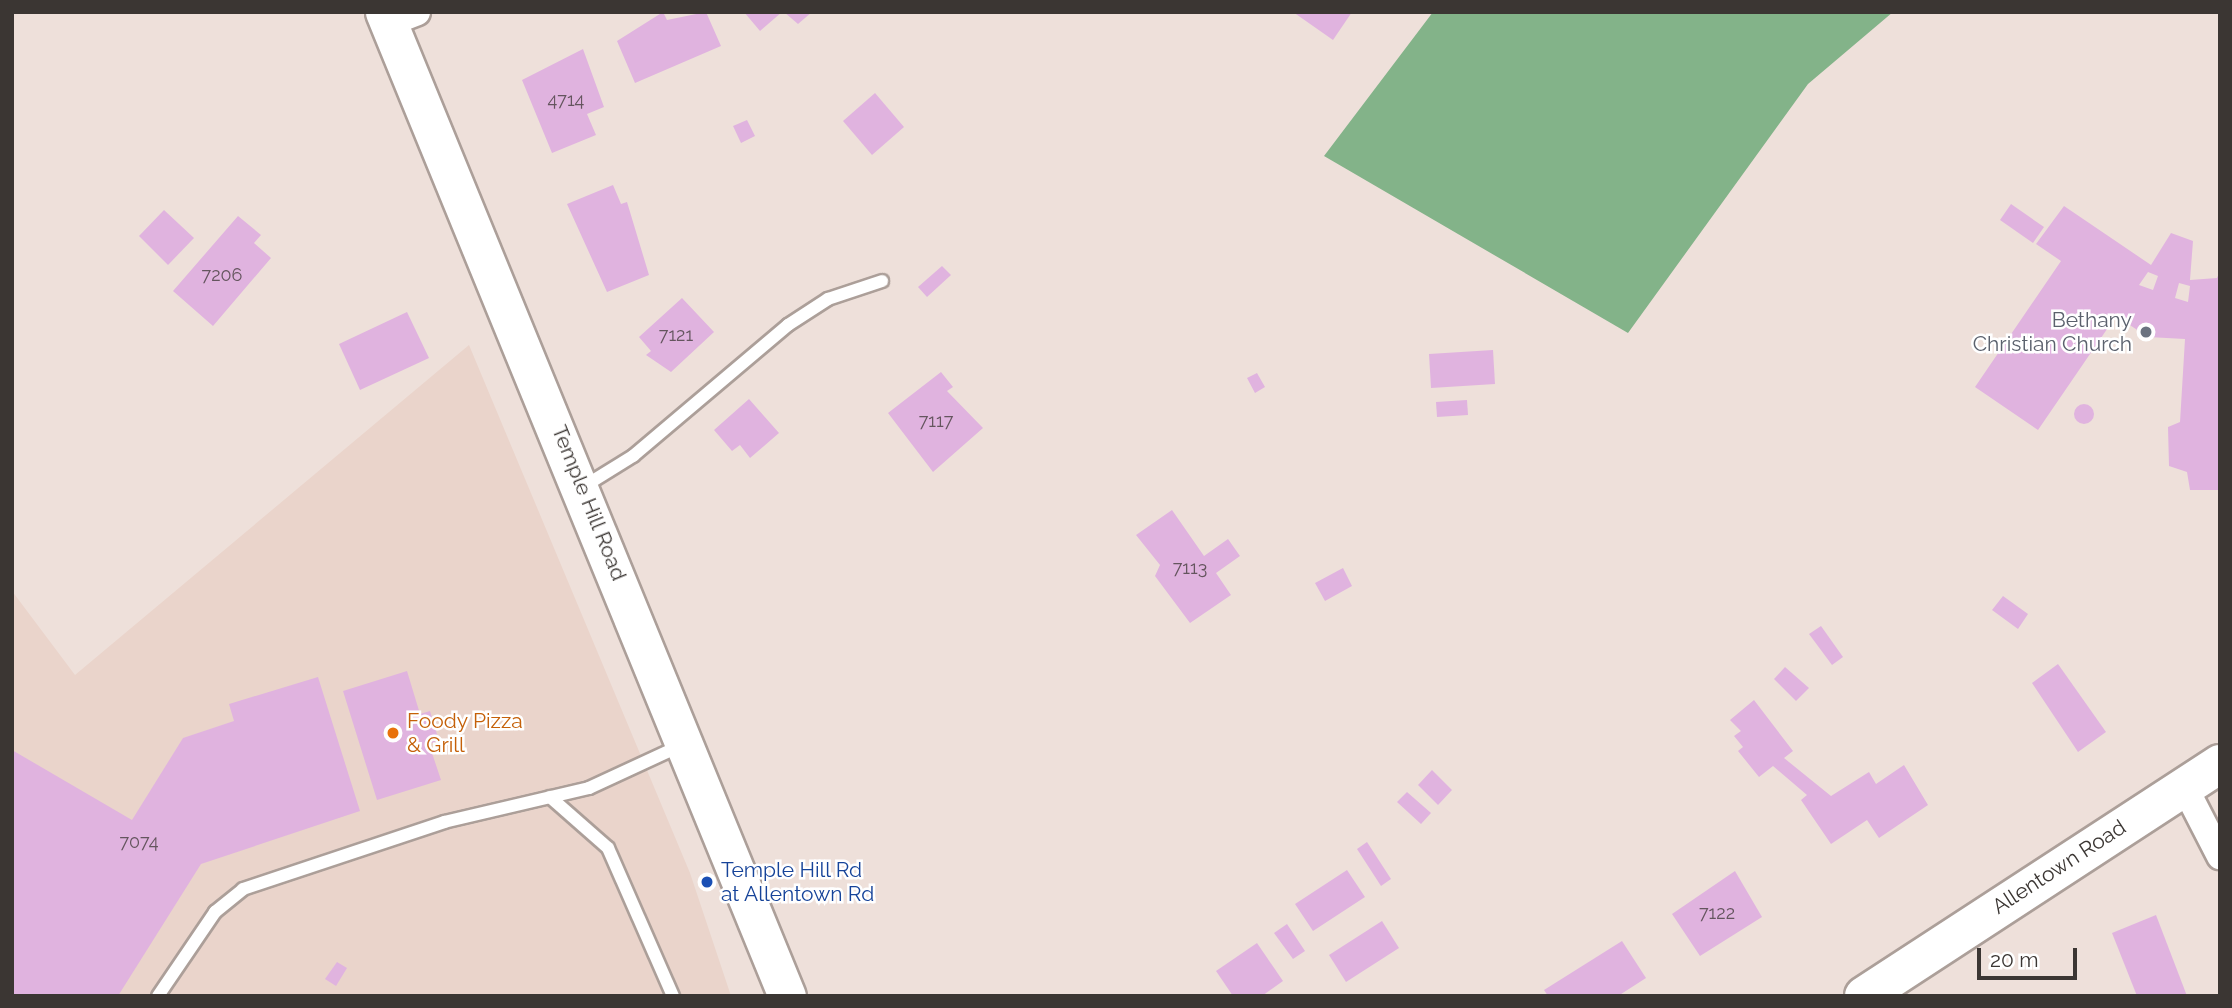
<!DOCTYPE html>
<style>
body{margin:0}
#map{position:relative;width:2232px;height:1008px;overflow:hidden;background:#eee0da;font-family:Raleway,sans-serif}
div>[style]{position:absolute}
.built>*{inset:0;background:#ead4cb}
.forest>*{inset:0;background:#83b389}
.building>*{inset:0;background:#e0b3df}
.round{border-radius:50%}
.roads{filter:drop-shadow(2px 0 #ac9f99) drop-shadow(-2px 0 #ac9f99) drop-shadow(0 2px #ac9f99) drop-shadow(0 -2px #ac9f99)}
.lane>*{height:12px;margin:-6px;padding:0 6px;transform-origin:6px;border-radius:6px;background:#fff}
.street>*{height:26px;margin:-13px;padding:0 13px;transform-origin:13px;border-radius:13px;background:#fff}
.secondary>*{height:37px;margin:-18.5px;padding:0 18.5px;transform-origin:18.5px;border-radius:18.5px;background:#fff}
.primary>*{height:38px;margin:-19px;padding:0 19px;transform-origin:19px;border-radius:19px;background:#fff}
.dots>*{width:19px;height:19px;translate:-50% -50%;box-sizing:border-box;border:4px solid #fff;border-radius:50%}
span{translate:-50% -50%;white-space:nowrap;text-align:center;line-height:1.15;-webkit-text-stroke:5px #fff;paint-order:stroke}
.number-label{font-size:18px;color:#64555e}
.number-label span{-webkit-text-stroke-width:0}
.worship-label{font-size:21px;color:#5b616d}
.right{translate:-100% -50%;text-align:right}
.street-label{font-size:21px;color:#3b3633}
.food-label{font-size:21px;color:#c56008}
.left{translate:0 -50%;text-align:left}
.transit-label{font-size:21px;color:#164399}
.frame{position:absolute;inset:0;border:14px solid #3b3633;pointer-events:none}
.scale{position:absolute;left:1977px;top:948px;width:100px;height:32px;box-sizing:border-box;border:4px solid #3b3633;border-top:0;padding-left:9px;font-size:21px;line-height:24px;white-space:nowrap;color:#3b3633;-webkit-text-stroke:5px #fff;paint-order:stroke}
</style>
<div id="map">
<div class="built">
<i style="clip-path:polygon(469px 345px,690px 873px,731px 996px,12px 996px,12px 591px,75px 675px)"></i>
</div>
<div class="forest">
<i style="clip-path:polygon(1433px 12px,1893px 12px,1808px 84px,1628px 333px,1324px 156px)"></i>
</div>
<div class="building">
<i style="clip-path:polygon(663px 12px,667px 20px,706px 12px,721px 46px,635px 83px,617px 41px)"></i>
<i style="clip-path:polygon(744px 12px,782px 12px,760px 31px)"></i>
<i style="clip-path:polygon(784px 12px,812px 12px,798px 24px)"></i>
<i style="clip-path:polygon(1293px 12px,1352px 12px,1333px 40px)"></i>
<i style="clip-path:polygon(583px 49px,604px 107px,587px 114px,596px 135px,552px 153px,522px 80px)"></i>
<i style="clip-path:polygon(875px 93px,904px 127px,872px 155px,843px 121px)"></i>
<i style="clip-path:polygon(747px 120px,755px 136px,741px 143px,733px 126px)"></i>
<i style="clip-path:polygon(613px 185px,621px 204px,627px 202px,649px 275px,607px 292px,567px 204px)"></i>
<i style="clip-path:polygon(2011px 204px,2044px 227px,2033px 243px,2000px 220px)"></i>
<i style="clip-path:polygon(evenodd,2064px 206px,2151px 265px,2171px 233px,2193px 241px,2190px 280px,2217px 278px,2220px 271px,2220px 490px,2190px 490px,2187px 472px,2169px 466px,2168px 427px,2180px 422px,2185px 339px,2148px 337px,2116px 316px,2038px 430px,1975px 387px,2061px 261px,2036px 244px,2064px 206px,2148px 272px,2158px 276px,2153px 290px,2139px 285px,2148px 272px,2064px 206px,2179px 283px,2190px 286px,2188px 302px,2175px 298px,2179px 283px)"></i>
<i style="clip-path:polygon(164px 210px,194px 238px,168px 265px,139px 236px)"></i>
<i style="clip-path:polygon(238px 216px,261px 235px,254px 243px,271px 258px,213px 326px,173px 291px)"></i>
<i style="clip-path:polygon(942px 266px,951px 275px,927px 297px,918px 287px)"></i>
<i style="clip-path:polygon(682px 298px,714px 332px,671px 372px,646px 355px,651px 351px,639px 337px)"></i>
<i style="clip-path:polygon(407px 312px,429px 358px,360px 390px,339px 344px)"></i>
<i style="clip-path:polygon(1493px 350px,1495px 384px,1431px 388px,1429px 354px)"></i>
<i style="clip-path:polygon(941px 372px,953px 387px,947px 391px,983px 428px,933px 472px,888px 413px)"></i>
<i style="clip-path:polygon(1257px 373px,1265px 387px,1255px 393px,1247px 378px)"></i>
<i style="clip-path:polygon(749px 399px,779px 433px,750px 458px,740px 445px,732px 451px,714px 430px)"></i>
<i style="clip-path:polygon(1467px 400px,1468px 415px,1437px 417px,1436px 402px)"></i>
<i class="round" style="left:2074px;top:404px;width:20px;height:20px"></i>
<i style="clip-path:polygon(1172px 510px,1204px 556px,1228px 539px,1240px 556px,1216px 573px,1231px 595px,1190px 623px,1155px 576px,1160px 565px,1136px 535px)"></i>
<i style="clip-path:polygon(1343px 568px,1352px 586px,1325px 601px,1315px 583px)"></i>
<i style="clip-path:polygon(2003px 596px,2028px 614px,2018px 629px,1992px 610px)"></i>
<i style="clip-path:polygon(1821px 626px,1843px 657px,1832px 665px,1809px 634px)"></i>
<i style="clip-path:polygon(2058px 664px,2106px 732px,2078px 752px,2032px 683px)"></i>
<i style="clip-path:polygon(1785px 667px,1809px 688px,1796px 701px,1774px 679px)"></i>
<i style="clip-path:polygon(407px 671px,420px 714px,430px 711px,439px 741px,429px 744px,441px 780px,377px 800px,343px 691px)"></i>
<i style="clip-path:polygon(318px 677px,360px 811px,201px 864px,118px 996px,12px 996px,12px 750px,132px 820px,183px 738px,234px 721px,229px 704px)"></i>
<i style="clip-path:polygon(1754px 700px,1793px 751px,1784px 758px,1831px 796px,1869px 772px,1876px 784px,1904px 765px,1928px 805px,1879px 838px,1867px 820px,1831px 844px,1801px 800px,1807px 795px,1773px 766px,1759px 777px,1738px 751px,1743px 747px,1734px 736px,1741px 731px,1730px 720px)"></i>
<i style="clip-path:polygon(1432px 770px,1452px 790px,1438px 805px,1418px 785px)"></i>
<i style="clip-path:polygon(1407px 792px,1431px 813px,1421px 824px,1397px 802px)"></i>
<i style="clip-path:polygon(1367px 842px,1391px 879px,1381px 886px,1357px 849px)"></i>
<i style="clip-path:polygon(1347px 870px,1365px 897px,1313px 931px,1295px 904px)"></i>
<i style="clip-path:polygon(1735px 871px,1762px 917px,1700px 956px,1672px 914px)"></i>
<i style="clip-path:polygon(2156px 915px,2187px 996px,2137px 996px,2112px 933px)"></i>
<i style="clip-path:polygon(1382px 921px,1399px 948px,1346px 982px,1329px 955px)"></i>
<i style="clip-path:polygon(1287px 924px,1305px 951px,1293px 959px,1274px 933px)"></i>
<i style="clip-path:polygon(1622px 941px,1646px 978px,1618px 996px,1548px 996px,1544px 990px)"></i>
<i style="clip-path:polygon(1257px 943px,1283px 981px,1262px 996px,1233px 996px,1216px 971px)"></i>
<i style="clip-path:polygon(337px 962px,347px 968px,336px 986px,325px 979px)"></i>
</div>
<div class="roads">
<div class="lane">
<i style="left:583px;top:487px;width:59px;rotate:-31.8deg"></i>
<i style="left:633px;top:456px;width:203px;rotate:-40.2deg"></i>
<i style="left:788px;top:325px;width:48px;rotate:-33deg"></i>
<i style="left:828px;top:299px;width:57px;rotate:-18.4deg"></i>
<i style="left:550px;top:797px;width:77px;rotate:41.3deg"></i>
<i style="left:608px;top:848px;width:162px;rotate:66.3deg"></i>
<i style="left:158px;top:996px;width:102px;rotate:-55.8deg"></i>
<i style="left:215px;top:912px;width:36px;rotate:-39deg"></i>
<i style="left:243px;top:889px;width:212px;rotate:-18.4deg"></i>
<i style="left:444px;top:822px;width:149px;rotate:-13.2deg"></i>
<i style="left:589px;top:788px;width:100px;rotate:-24.8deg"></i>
</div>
<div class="street">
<i style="left:389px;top:23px;width:30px;rotate:-21deg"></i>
<i style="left:2184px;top:786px;width:79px;rotate:62.8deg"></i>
</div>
<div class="secondary">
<i style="left:384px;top:12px;width:1063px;rotate:67.73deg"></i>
</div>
<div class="primary">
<i style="left:1864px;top:996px;width:425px;rotate:-33.1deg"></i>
</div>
</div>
<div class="dots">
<i style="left:2146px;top:332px;background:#6b7280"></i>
<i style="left:393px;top:733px;background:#e8710a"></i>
<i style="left:707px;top:882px;background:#1a4fb4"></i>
</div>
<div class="number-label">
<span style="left:566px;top:100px">4714</span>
<span style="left:222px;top:275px">7206</span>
<span style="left:676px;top:335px">7121</span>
<span style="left:936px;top:421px">7117</span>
<span style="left:1190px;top:568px">7113</span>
<span style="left:139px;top:842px">7074</span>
<span style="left:1717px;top:913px">7122</span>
</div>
<div class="worship-label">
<span class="right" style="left:2132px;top:332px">Bethany<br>Christian Church</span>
</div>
<div class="street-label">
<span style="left:589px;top:503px;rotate:68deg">Temple Hill Road</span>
<span style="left:2059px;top:867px;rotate:-33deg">Allentown Road</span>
</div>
<div class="food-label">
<span class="left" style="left:407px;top:733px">Foody Pizza<br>&amp; Grill</span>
</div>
<div class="transit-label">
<span class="left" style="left:721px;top:882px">Temple Hill Rd<br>at Allentown Rd</span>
</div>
<div class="frame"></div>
<div class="scale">20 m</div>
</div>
